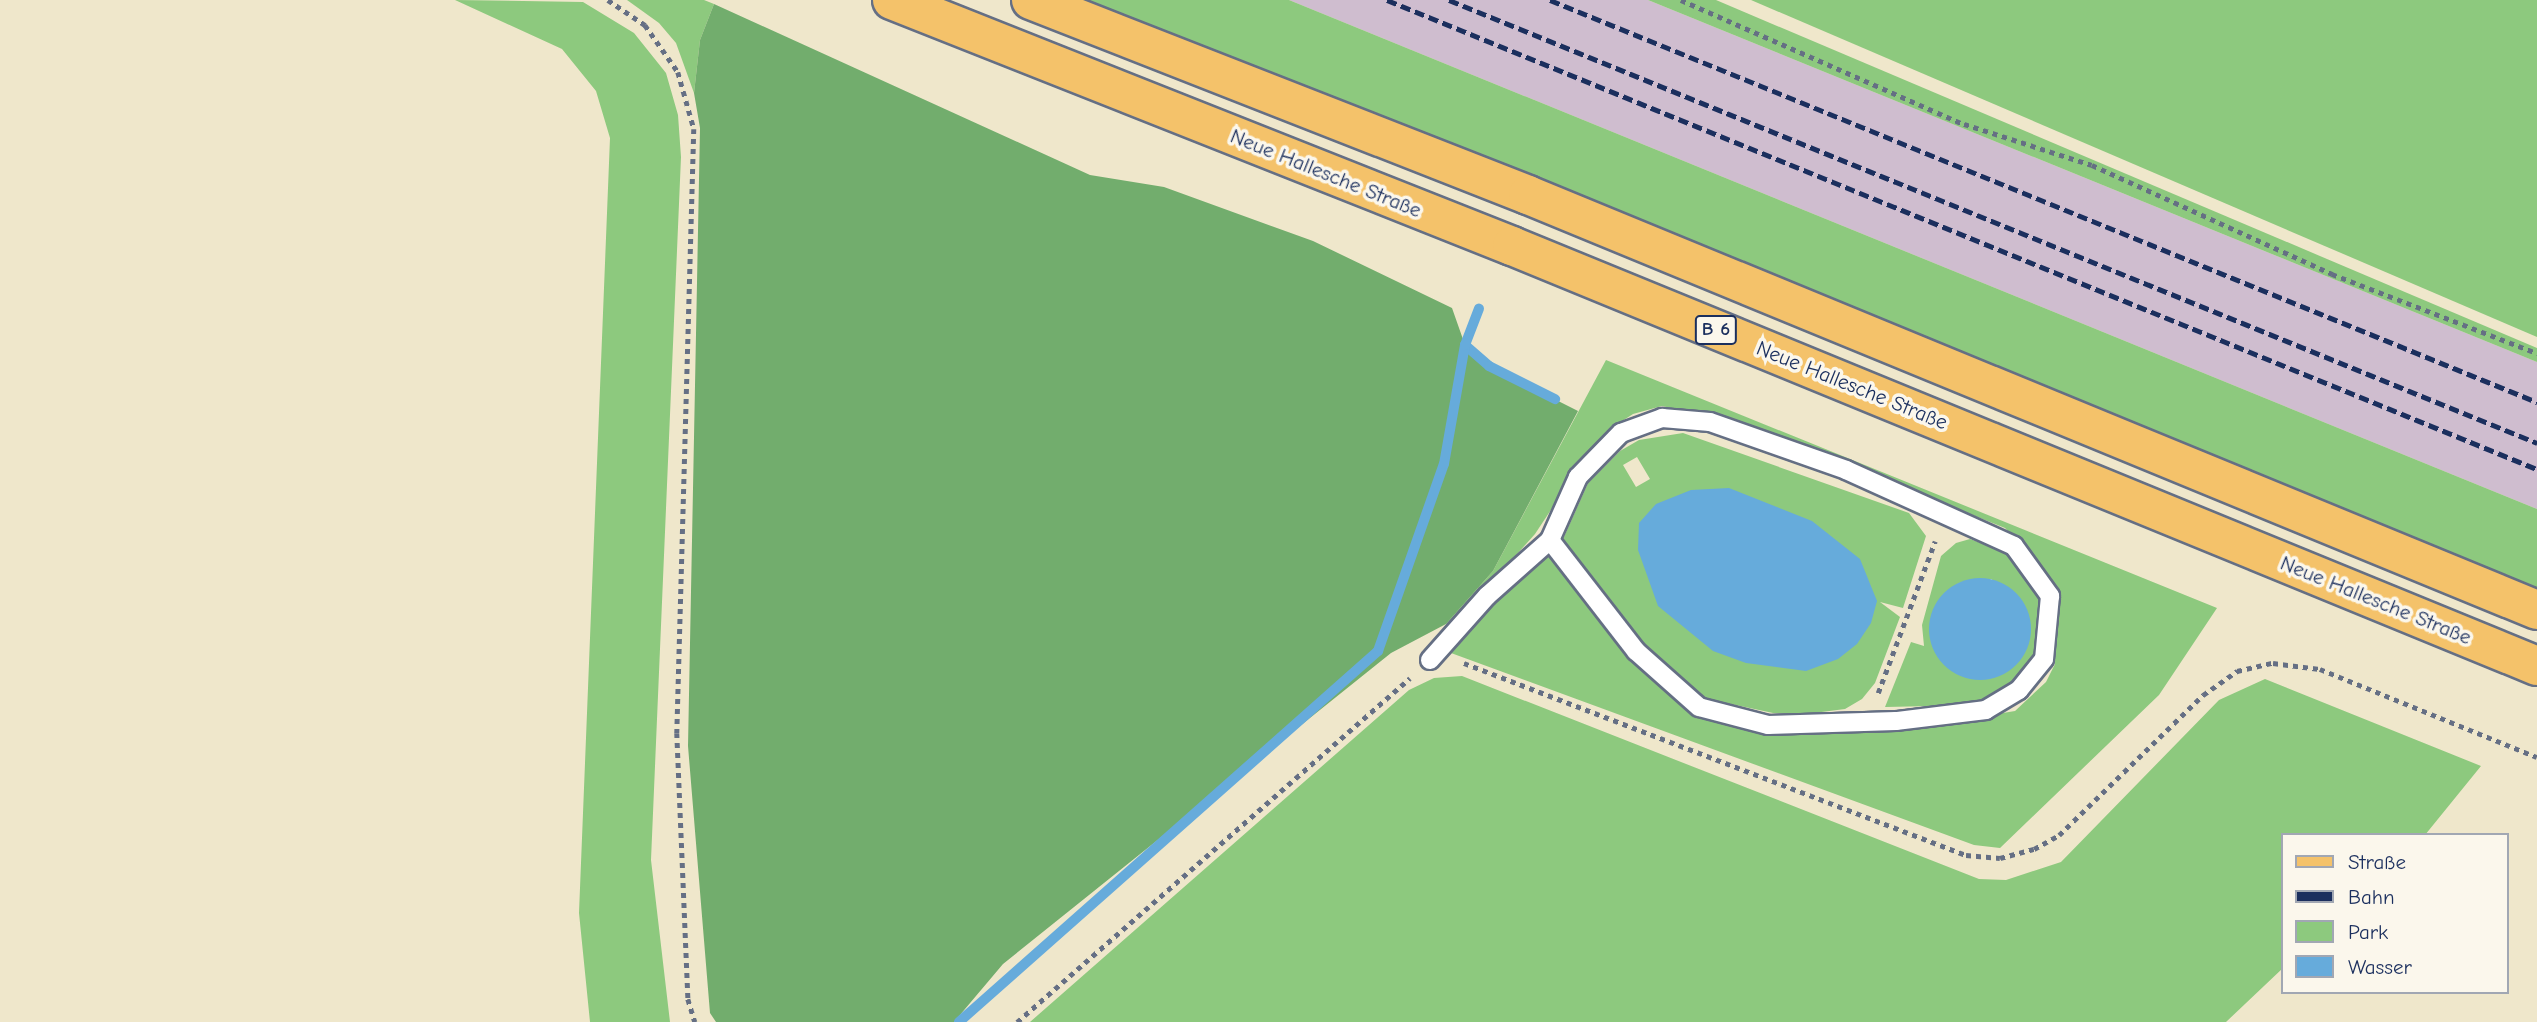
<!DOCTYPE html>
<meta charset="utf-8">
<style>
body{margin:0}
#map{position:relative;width:2537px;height:1022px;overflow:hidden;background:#efe7cb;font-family:"Comic Neue",sans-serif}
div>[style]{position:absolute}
.industrial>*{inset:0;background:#cfbdcf}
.green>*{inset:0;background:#8dc97e}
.forest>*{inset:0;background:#72ad6d}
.water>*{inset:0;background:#66abdb}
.round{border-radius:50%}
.stream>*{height:10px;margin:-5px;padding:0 5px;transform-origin:5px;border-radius:5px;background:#66abdb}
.path>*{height:4.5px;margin-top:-2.25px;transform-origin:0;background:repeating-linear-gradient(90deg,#656f84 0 5px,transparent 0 10px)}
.roads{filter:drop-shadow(2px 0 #656f84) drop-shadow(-2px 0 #656f84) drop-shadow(0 2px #656f84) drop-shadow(0 -2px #656f84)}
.service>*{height:18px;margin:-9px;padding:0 9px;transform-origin:9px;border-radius:9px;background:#fff}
.primary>*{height:38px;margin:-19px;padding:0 19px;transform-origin:19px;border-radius:19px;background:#f4c26a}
.rail>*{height:5px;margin-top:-2.5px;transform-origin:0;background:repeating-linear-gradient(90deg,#1b2f5e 0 10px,transparent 0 15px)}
span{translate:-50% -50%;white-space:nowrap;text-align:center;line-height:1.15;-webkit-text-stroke:7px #fbf7ec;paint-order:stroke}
.shield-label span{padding:2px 5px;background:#fbf7ec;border:2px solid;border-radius:5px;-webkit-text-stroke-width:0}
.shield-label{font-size:19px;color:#1b2f5e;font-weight:700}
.street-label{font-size:21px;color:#1b2f5e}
.legend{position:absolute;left:2281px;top:833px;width:228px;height:161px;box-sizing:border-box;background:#fbf7ec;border:2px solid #a1a7b3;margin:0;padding:9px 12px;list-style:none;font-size:21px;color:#1b2f5e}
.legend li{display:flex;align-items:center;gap:14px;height:35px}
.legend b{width:35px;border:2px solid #a1a7b3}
</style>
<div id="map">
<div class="industrial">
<i style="clip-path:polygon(1289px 0,1648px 0,2537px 362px,2537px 509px)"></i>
</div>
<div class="green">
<i style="clip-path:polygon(455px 0,583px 2px,634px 33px,666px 73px,678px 115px,681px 157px,651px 860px,670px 1022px,590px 1022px,579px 913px,610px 138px,596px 91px,562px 49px)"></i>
<i style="clip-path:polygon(627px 0,704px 0,714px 4px,700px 40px,694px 93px,676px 43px,659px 23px)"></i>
<i style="clip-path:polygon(1078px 0,1289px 0,2537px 509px,2537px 591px)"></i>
<i style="clip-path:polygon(1648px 0,1716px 0,2537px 348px,2537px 362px)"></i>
<i style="clip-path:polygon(1751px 0,2537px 0,2537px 337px)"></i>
<i style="clip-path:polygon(1606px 360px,2217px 608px,2159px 695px,2000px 848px,1974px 845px,1451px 653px,1533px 558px,1546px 553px,1632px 655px,1675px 699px,1698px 712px,1767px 729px,1894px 731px,2015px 711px,2046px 682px,2055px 664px,2054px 595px,2037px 561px,2005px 528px,1848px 465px,1711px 417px,1662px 406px,1633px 414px,1616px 425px,1574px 475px,1535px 534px,1451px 627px,1446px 624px,1493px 571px)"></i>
<i style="clip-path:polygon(evenodd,1683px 433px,1909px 513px,1926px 536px,1903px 608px,1880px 602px,1900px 617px,1875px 683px,1862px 699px,1845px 709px,1806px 714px,1773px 713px,1703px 698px,1643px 642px,1563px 539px,1588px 483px,1620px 451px,1639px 440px,1683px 433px,1637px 457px,1650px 479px,1636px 487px,1623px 465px,1637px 457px)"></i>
<i style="clip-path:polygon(evenodd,1970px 539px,2007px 553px,2029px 575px,2043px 600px,2041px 643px,2032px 664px,2016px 682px,1979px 705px,1885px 707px,1911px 642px,1924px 646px,1922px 625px,1941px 556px,1956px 543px,1970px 539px,1991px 579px,2020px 598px,1930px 621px,1946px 592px,1959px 583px,1991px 579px)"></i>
<i style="clip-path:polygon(1462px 676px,1979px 879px,2006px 880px,2061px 862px,2219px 700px,2265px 679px,2481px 766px,2425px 835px,2283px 835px,2283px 968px,2226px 1022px,1030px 1022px,1409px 690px,1434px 678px)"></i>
</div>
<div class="forest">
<i style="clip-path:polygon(714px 4px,1090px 175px,1164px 187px,1313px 241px,1452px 308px,1465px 345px,1489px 366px,1578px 411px,1493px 571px,1446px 624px,1391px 653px,1003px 964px,954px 1022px,716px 1022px,710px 1013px,688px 746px,700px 128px,694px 93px,700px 40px)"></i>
</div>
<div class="water">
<i style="clip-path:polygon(1729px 488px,1812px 521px,1860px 559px,1877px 601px,1871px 623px,1857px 644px,1838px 659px,1806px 671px,1746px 663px,1713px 651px,1658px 606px,1638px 550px,1639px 523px,1656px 504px,1691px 490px)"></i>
<i class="round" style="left:1929px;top:578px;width:102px;height:102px"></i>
</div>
<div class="stream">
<i style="left:1465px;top:345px;width:32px;rotate:41deg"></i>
<i style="left:1489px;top:366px;width:74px;rotate:26.6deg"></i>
<i style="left:959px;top:1022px;width:560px;rotate:-41.52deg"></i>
<i style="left:1378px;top:651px;width:198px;rotate:-70.6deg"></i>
<i style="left:1444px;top:464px;width:121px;rotate:-80deg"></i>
<i style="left:1465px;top:345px;width:39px;rotate:-69deg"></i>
</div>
<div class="path">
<i style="left:608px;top:0;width:45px;rotate:34deg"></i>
<i style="left:645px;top:25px;width:57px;rotate:54.9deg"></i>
<i style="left:678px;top:72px;width:59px;rotate:74.3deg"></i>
<i style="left:694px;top:129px;width:604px;rotate:91.61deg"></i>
<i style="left:677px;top:733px;width:266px;rotate:87.6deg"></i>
<i style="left:688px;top:999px;width:24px;rotate:73deg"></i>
<i style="left:1681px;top:0;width:309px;rotate:23.7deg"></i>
<i style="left:1964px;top:124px;width:134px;rotate:17.8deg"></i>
<i style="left:2092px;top:165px;width:264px;rotate:24.4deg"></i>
<i style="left:2332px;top:274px;width:220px;rotate:21.1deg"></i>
<i style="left:1464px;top:663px;width:537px;rotate:20.93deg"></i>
<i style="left:1966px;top:855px;width:34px;rotate:5deg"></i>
<i style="left:2000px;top:858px;width:35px;rotate:-15deg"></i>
<i style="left:2034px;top:849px;width:29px;rotate:-29deg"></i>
<i style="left:2059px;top:835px;width:201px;rotate:-44.2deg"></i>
<i style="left:2203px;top:695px;width:42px;rotate:-35.2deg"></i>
<i style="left:2237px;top:671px;width:37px;rotate:-13deg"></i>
<i style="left:2273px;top:663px;width:47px;rotate:7.3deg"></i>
<i style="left:2320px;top:669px;width:234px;rotate:22.1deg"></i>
<i style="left:1878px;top:693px;width:162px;rotate:-69.4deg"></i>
<i style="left:1017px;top:1022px;width:522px;rotate:-41.2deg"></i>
</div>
<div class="roads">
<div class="service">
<i style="left:1430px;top:660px;width:86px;rotate:-48.3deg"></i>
<i style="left:1487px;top:596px;width:84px;rotate:-41.6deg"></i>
<i style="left:1550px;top:540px;width:69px;rotate:-66deg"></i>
<i style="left:1578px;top:477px;width:62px;rotate:-45.7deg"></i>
<i style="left:1621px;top:433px;width:44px;rotate:-20.1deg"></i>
<i style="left:1662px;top:418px;width:48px;rotate:4.8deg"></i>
<i style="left:1710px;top:422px;width:144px;rotate:19.4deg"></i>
<i style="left:1846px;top:470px;width:184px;rotate:24.3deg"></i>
<i style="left:2014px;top:546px;width:62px;rotate:54.2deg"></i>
<i style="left:2050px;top:596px;width:63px;rotate:95.4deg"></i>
<i style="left:2044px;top:659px;width:40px;rotate:129deg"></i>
<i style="left:2019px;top:690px;width:39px;rotate:149deg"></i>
<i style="left:1986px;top:710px;width:91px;rotate:173deg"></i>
<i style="left:1896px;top:721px;width:128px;rotate:178.2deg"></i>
<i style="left:1768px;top:725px;width:71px;rotate:-165.4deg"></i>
<i style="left:1699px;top:707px;width:84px;rotate:-138.4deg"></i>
<i style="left:1636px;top:651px;width:140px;rotate:-127.8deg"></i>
</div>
<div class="primary">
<i style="left:892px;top:0;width:667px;rotate:21.64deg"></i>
<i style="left:1512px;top:246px;width:1108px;rotate:22.28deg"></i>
<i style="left:1031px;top:0;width:534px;rotate:21.42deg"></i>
<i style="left:1528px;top:195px;width:1091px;rotate:22.36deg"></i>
</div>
</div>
<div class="rail">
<i style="left:1387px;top:0;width:1242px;rotate:22.19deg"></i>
<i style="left:1449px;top:0;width:1175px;rotate:22.15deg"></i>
<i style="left:1550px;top:0;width:1066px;rotate:22.16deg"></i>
</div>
<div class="shield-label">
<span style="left:1716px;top:330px">B 6</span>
</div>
<div class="street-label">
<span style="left:1326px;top:173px;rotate:22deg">Neue Hallesche Straße</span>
<span style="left:1852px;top:385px;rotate:22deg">Neue Hallesche Straße</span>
<span style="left:2376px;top:600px;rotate:22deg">Neue Hallesche Straße</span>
</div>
<ul class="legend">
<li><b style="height:9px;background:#f4c26a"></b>Straße</li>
<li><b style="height:9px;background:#1b2f5e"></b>Bahn</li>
<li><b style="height:19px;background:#8dc97e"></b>Park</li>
<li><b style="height:19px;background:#66abdb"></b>Wasser</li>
</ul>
</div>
